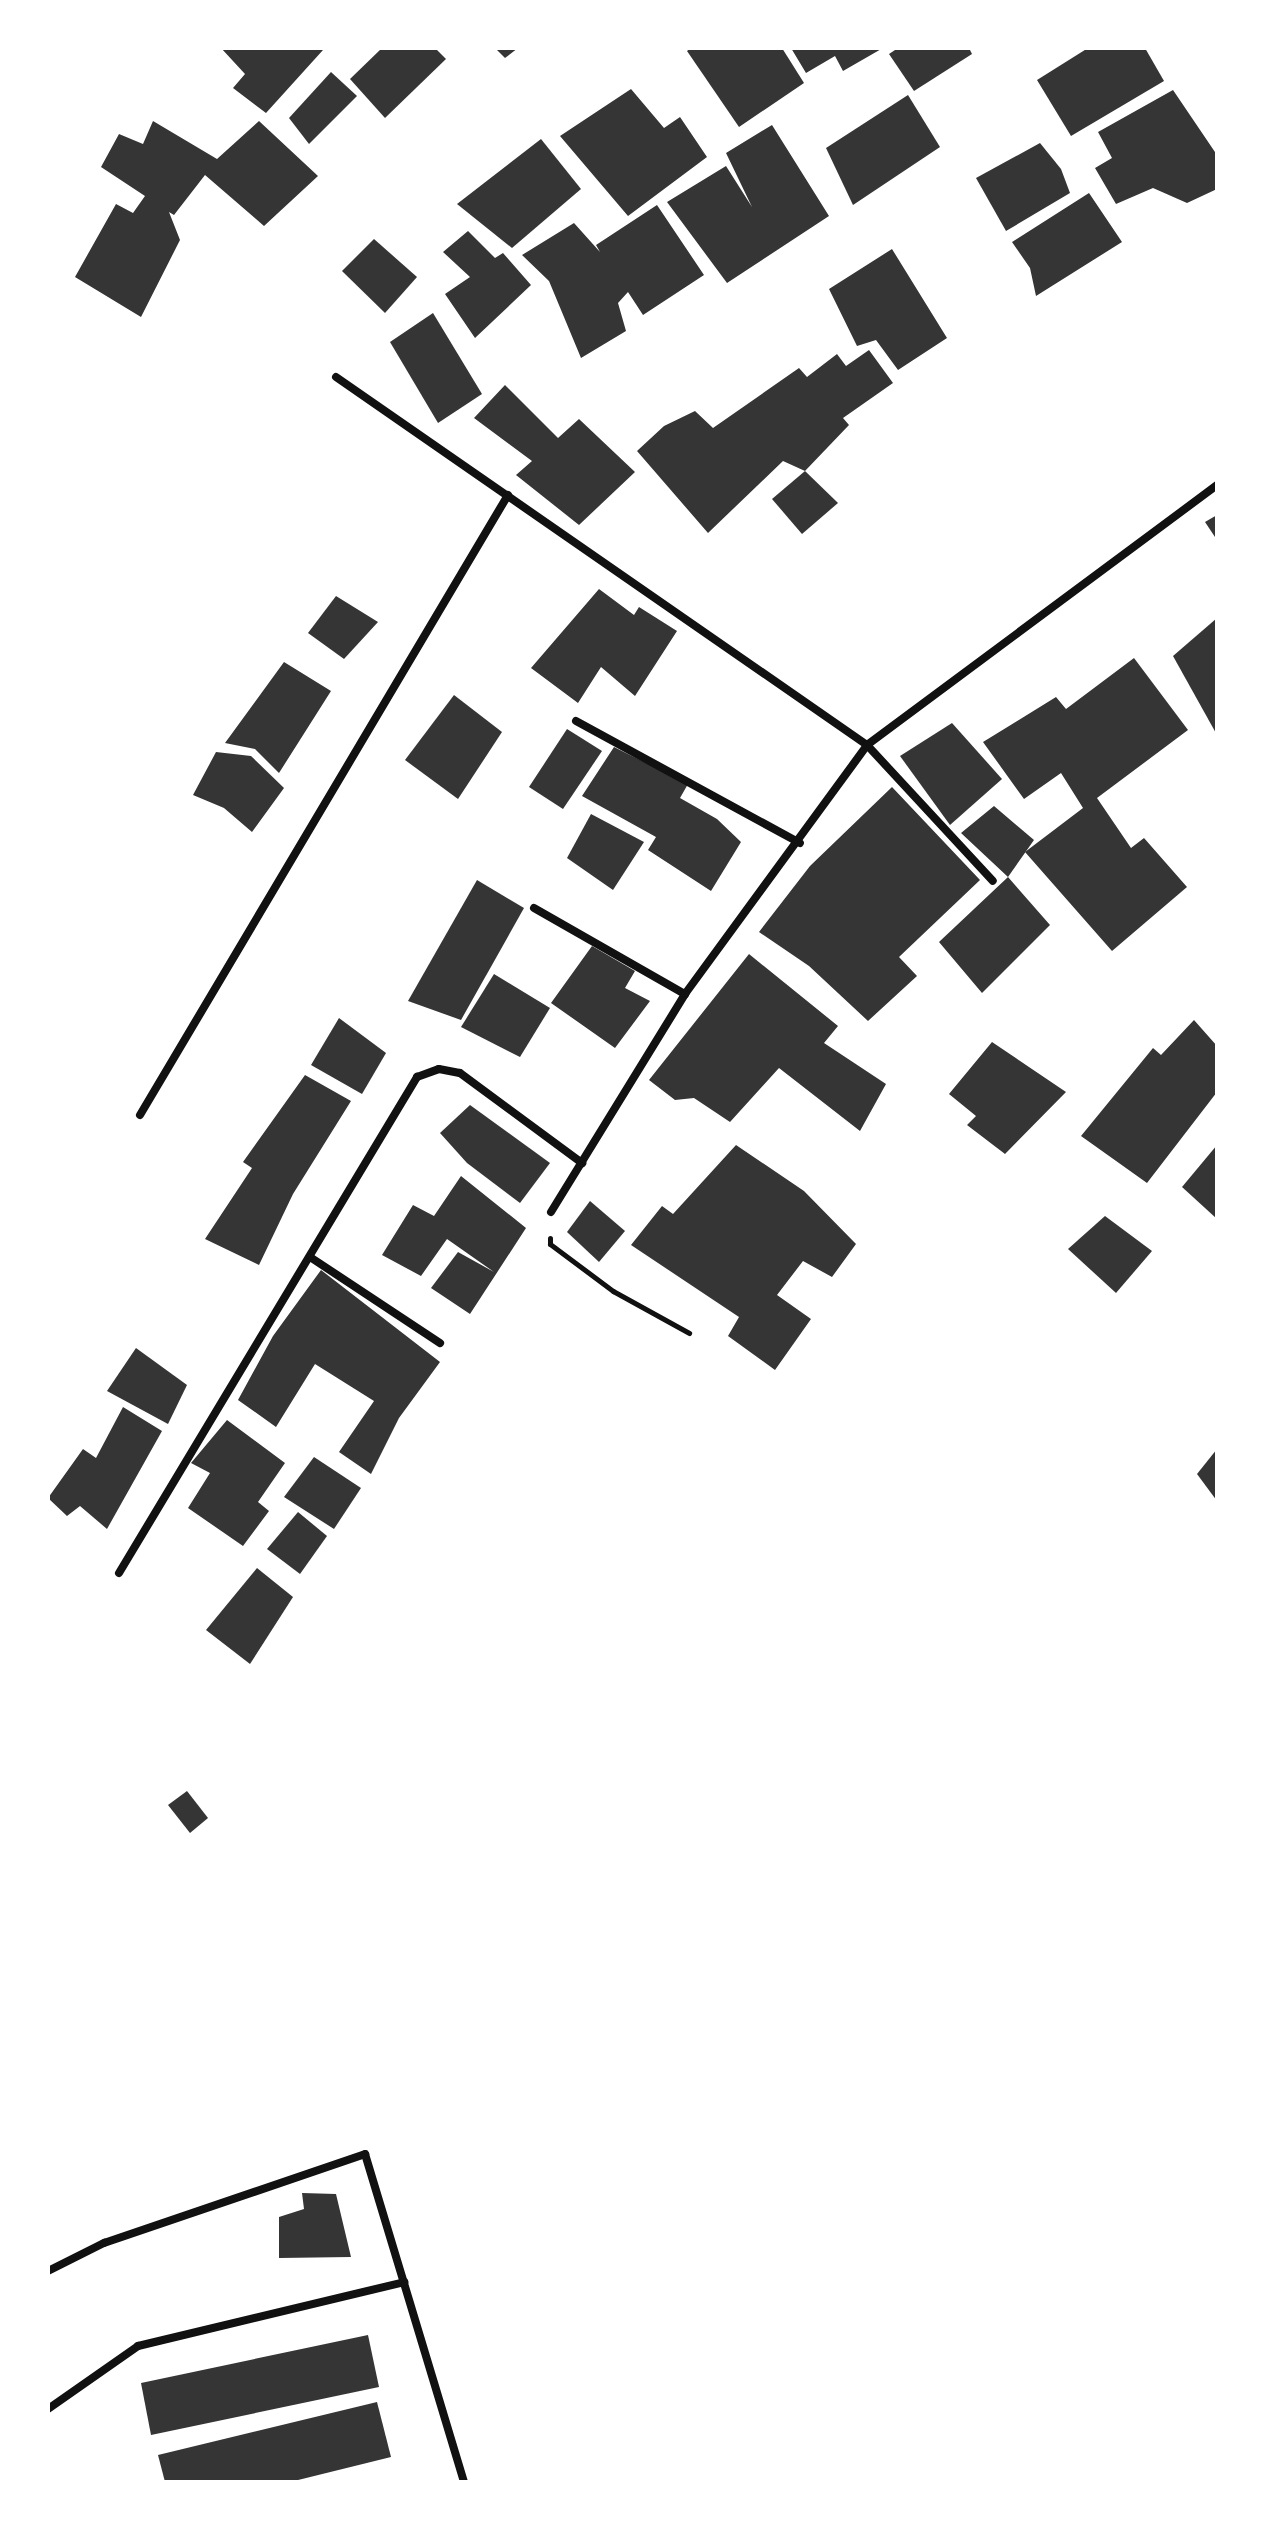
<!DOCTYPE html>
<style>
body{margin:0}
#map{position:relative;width:1265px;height:2530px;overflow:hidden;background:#fff;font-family:"Playfair Display",serif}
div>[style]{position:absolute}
.building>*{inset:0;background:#353535}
.path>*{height:5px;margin:-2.5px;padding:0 2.5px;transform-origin:2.5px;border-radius:2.5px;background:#111}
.minor>*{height:8px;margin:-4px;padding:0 4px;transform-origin:4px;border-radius:4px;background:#111}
span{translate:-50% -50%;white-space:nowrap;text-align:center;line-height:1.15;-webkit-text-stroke:8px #fff;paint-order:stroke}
.frame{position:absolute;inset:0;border:50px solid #fff;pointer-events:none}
</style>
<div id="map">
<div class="building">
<i style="clip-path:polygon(221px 48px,321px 48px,323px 50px,266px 113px,233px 88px,245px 74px)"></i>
<i style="clip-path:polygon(382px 48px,435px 48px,446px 59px,385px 118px,350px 79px)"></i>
<i style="clip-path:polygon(495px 48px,518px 48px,505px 58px)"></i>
<i style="clip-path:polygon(691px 48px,782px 48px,804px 83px,739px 127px,687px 51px)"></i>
<i style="clip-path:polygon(791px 48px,883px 48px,843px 71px,835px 56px,806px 73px)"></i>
<i style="clip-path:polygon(898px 48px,969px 48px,972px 54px,914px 91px,889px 54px)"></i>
<i style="clip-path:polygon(1088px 48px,1145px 48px,1164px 81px,1071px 136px,1037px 80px)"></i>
<i style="clip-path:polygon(331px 72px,357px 96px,309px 144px,289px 118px)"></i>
<i style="clip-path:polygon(631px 89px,664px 128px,680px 117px,707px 157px,628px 216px,560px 136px)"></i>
<i style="clip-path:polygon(1173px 90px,1217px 155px,1217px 189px,1187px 203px,1153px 188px,1116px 204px,1095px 168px,1112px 158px,1098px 132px)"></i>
<i style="clip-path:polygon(908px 95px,940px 147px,853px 205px,826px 148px)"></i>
<i style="clip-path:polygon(153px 121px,217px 159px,259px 121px,318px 176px,264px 226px,205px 175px,174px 215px,169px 212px,180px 240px,141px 317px,75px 277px,116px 204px,133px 213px,145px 196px,101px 167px,119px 134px,143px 144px)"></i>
<i style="clip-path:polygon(772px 125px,829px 216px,727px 283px,667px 202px,726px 166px,752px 207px,726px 153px)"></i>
<i style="clip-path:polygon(541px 139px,581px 189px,512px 248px,457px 204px)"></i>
<i style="clip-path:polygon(1040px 143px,1061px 169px,1070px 193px,1006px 231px,976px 178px)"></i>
<i style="clip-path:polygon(1089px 193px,1122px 242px,1036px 296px,1030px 268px,1012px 242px)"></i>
<i style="clip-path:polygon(657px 205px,704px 275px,643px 315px,628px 292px,618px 303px,626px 331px,581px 358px,549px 281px,522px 255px,574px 223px,600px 252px,596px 245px)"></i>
<i style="clip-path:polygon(468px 231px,495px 258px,503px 253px,531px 285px,475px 338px,445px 294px,470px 277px,443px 252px)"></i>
<i style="clip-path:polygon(374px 239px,417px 277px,385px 313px,342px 271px)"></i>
<i style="clip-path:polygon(892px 249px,947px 338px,898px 370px,876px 340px,857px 346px,829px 289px)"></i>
<i style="clip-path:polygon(433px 313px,482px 394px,438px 423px,390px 342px)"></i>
<i style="clip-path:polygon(869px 350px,893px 383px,843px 418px,849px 425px,805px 471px,783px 461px,708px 533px,637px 451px,664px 426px,695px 411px,713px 428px,799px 368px,807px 377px,837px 354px,846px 366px)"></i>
<i style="clip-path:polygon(505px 385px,558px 438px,579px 419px,635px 472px,579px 525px,516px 475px,532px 461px,474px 418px)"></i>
<i style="clip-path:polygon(805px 471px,838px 503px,802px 534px,772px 499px)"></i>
<i style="clip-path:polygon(1217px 515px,1217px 540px,1205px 522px)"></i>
<i style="clip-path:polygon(599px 589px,634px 615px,639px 607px,677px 631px,635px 696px,601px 667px,578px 703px,531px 668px)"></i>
<i style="clip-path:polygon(336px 596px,378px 622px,344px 659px,308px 633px)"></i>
<i style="clip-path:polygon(1217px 618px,1217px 735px,1173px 656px)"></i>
<i style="clip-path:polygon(1134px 658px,1188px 730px,1097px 798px,1131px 848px,1144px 838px,1187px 887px,1112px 951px,1025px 852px,1083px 808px,1061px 773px,1024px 799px,983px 742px,1056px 697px,1066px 709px)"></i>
<i style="clip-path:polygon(284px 662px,331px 691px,279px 773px,255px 749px,225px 743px)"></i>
<i style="clip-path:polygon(454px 695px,502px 732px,458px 799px,405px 760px)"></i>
<i style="clip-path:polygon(952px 723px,1002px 779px,950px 825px,900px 756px)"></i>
<i style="clip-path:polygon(567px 729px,602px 751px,563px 809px,529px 787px)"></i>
<i style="clip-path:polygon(614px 747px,688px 784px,680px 798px,717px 819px,741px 842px,711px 891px,648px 850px,656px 837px,582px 796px)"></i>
<i style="clip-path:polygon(216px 752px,251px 756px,284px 788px,252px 832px,224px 808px,193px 795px)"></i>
<i style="clip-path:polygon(892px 787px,980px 880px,899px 957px,917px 976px,868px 1021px,809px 966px,759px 932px,810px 866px)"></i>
<i style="clip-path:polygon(994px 806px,1034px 840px,1008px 877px,1050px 925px,982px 993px,939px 942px,1008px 877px,961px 833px)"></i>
<i style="clip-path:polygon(591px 814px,644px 842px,613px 890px,567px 858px)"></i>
<i style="clip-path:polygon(477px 880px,524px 908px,461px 1020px,408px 1001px)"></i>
<i style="clip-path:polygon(592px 946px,635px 971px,625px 988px,650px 1001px,615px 1048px,551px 1003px)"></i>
<i style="clip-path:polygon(749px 954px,838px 1026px,824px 1043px,886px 1084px,860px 1131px,779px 1068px,730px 1122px,694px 1098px,675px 1100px,649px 1080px)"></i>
<i style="clip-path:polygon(494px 974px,550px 1008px,520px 1057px,461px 1027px)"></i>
<i style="clip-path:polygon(339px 1018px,386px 1053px,362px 1094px,311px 1065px)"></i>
<i style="clip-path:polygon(1194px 1020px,1217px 1046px,1217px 1092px,1147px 1183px,1081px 1136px,1153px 1048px,1161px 1055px)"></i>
<i style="clip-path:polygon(992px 1042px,1066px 1092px,1005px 1154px,967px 1125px,976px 1116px,949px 1094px)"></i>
<i style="clip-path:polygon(305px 1075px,351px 1101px,293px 1194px,259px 1265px,205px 1239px,252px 1168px,243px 1162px)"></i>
<i style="clip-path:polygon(470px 1105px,550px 1163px,520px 1203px,467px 1163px,440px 1133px)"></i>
<i style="clip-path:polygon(736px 1145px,804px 1191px,856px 1244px,832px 1277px,803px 1261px,777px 1295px,811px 1319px,775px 1370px,728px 1336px,739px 1317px,631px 1245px,662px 1206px,673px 1214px)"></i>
<i style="clip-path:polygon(1217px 1145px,1217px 1219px,1182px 1187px)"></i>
<i style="clip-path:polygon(461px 1176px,526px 1228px,470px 1314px,431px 1288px,458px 1252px,494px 1272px,447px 1239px,421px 1276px,382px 1255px,413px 1205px,434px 1216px)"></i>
<i style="clip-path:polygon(590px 1201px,625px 1231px,599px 1262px,567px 1232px)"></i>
<i style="clip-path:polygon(1105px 1216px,1152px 1251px,1116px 1293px,1068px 1249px)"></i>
<i style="clip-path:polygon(321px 1270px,440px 1362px,399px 1418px,371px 1474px,339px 1452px,374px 1401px,315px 1364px,276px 1427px,238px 1400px,273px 1336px)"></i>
<i style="clip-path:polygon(136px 1348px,187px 1385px,168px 1424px,107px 1391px)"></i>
<i style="clip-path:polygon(123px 1407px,162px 1431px,107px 1529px,80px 1506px,67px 1516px,48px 1498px,83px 1449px,96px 1458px)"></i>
<i style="clip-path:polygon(227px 1420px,285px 1463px,258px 1502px,269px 1511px,243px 1546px,188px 1508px,210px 1473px,191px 1463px)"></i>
<i style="clip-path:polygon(1217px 1449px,1217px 1501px,1197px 1474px)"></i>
<i style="clip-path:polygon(314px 1457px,361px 1488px,334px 1529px,284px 1497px)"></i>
<i style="clip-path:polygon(298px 1512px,327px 1536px,300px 1574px,267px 1549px)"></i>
<i style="clip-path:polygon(257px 1568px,293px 1597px,250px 1664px,206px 1630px)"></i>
<i style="clip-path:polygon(187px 1791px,208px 1818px,190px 1833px,168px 1805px)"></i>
<i style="clip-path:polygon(302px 2193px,336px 2194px,351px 2257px,279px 2258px,279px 2217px,304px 2209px)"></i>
<i style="clip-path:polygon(368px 2335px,379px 2387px,151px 2435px,141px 2383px)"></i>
<i style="clip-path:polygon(377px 2402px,391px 2457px,290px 2482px,165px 2482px,158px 2455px)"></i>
</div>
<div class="path">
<i style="left:550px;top:1238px;width:6px;rotate:90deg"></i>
<i style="left:550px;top:1244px;width:79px;rotate:36.7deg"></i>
<i style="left:613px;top:1291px;width:87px;rotate:28.9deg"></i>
</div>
<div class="minor">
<i style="left:336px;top:377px;width:646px;rotate:34.72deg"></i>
<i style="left:867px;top:745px;width:185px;rotate:47.2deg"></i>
<i style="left:576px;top:721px;width:255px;rotate:28.6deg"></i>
<i style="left:534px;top:908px;width:174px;rotate:29.7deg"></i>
<i style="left:140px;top:1115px;width:721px;rotate:-59.31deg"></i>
<i style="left:551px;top:1212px;width:256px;rotate:-58.4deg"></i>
<i style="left:685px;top:994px;width:308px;rotate:-53.8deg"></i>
<i style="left:867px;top:745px;width:436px;rotate:-36.6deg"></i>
<i style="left:310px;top:1257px;width:156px;rotate:33.5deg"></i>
<i style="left:119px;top:1573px;width:579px;rotate:-59deg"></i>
<i style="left:417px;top:1077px;width:23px;rotate:-20deg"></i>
<i style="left:439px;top:1069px;width:21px;rotate:11deg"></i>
<i style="left:460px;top:1073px;width:152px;rotate:36.4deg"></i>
<i style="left:48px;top:2271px;width:63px;rotate:-26.6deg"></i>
<i style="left:104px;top:2243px;width:276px;rotate:-18.8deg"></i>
<i style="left:365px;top:2154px;width:343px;rotate:73.2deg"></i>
<i style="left:48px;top:2409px;width:110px;rotate:-35deg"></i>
<i style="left:138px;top:2346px;width:274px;rotate:-13.5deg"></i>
</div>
<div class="frame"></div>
</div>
